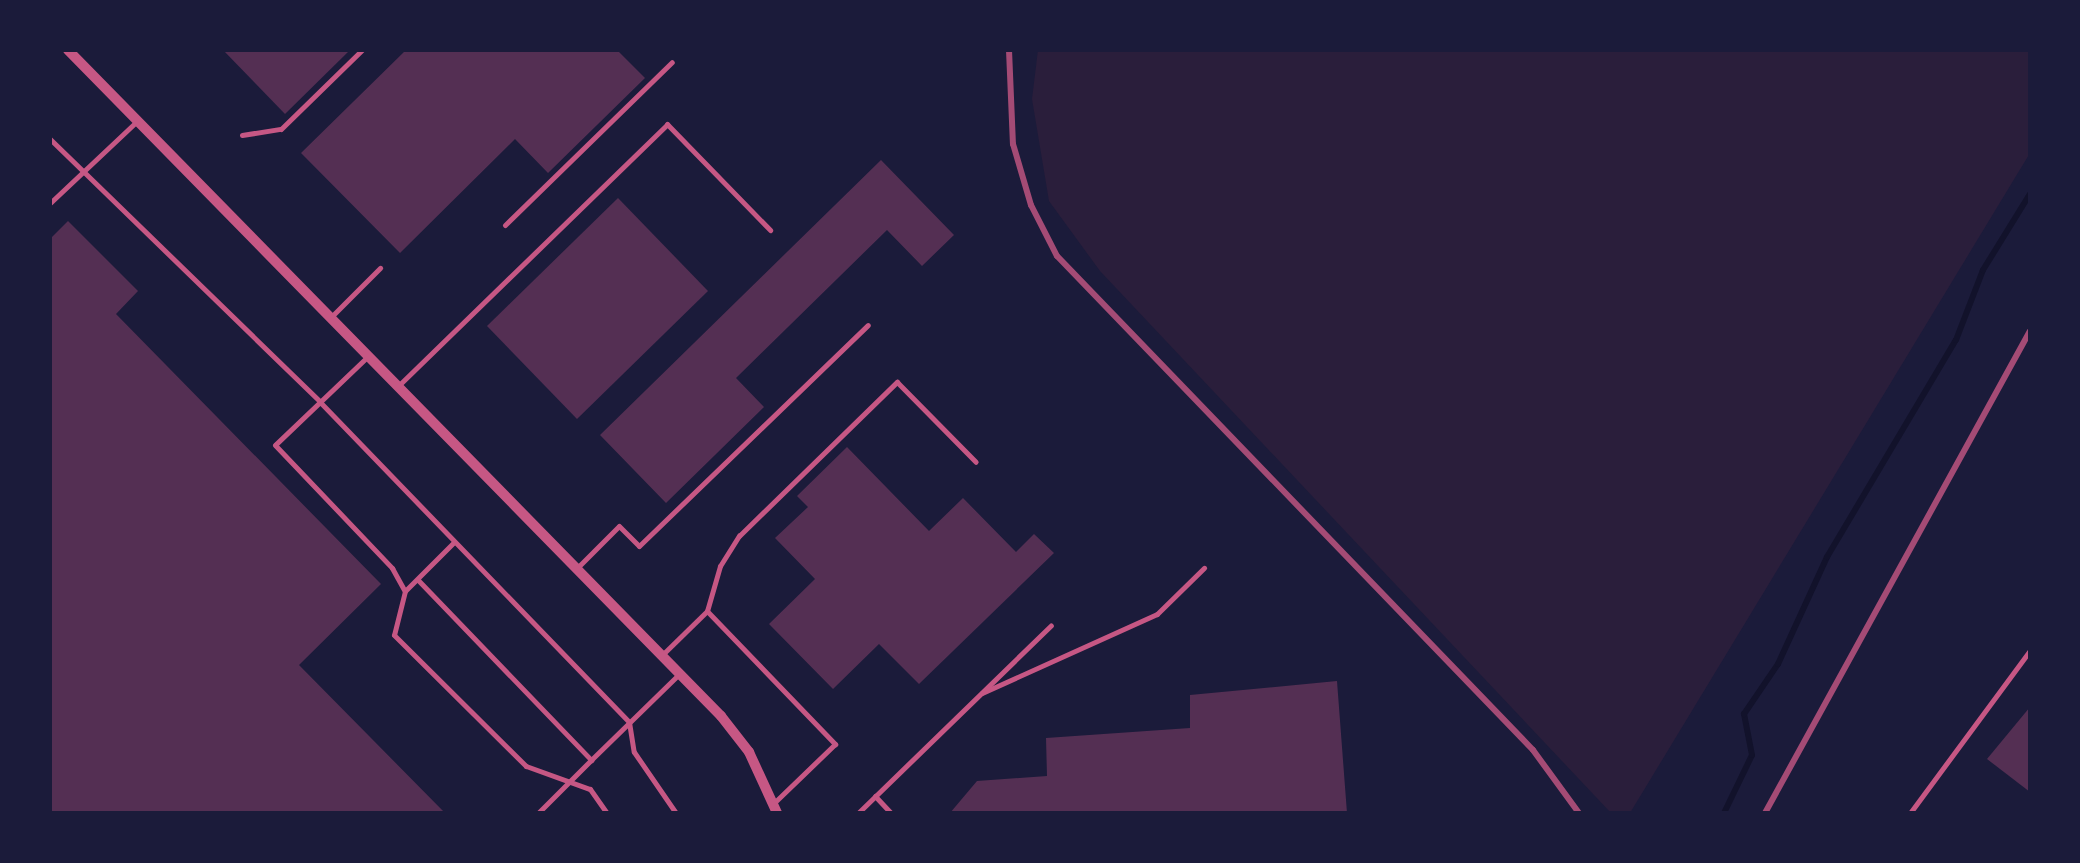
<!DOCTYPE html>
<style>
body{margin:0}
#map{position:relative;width:2080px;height:863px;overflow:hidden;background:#1b1b3a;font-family:"PT Sans",sans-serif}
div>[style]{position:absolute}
.green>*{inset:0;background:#2a1e3b}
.stream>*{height:6px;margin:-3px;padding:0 3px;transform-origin:3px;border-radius:3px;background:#12122b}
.building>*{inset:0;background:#542f53}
.service>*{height:5px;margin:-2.5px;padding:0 2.5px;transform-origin:2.5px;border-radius:2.5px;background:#c65784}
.minor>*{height:10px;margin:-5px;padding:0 5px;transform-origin:5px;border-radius:5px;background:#c65784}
.rail>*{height:6px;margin:-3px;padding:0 3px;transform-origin:3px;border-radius:3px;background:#a44b75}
span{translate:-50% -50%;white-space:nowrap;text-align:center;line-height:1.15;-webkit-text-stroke:10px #1b1b3a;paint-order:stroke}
.frame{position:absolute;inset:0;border:52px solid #1b1b3a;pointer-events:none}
</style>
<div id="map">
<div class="green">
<i style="clip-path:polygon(1038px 50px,2030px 50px,2030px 153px,1630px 813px,1611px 813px,1100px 271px,1049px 201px,1032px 99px)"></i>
</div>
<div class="stream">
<i style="left:1724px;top:813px;width:64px;rotate:-64.2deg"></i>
<i style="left:1752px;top:755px;width:42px;rotate:-101deg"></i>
<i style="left:1744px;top:714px;width:60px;rotate:-55.8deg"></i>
<i style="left:1778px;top:664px;width:118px;rotate:-65.4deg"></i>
<i style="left:1827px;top:557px;width:252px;rotate:-59.3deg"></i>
<i style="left:1956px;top:340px;width:75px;rotate:-68.9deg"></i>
<i style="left:1983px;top:270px;width:89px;rotate:-58.3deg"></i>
</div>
<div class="building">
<i style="clip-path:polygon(223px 50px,350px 50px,285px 114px)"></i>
<i style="clip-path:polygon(406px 50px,617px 50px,645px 78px,548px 173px,515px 139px,400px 253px,301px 153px)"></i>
<i style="clip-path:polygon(881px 160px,954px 235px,922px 266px,887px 230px,736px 378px,764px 407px,666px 503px,600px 435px)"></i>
<i style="clip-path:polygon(618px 198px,708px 291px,577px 419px,487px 326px)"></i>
<i style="clip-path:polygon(68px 221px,138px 291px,116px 314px,381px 584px,299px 665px,445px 813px,50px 813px,50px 239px)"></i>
<i style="clip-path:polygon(847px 447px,929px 531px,963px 498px,1016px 552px,1034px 534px,1054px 553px,919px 684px,879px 644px,833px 689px,769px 624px,815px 579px,775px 538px,808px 507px,797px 496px)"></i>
<i style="clip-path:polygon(1337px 681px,1347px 813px,950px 813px,977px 781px,1047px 776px,1046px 738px,1190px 728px,1190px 695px)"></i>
<i style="clip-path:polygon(2030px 707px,2030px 792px,1987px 759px)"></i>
</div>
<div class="service">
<i style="left:242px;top:135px;width:39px;rotate:-9deg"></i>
<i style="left:281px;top:129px;width:113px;rotate:-44.3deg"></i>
<i style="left:50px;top:139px;width:377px;rotate:44.2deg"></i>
<i style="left:320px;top:402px;width:445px;rotate:46deg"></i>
<i style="left:629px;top:722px;width:30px;rotate:81deg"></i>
<i style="left:634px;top:752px;width:74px;rotate:55.5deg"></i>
<i style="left:50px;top:203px;width:120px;rotate:-43.3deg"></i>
<i style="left:505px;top:225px;width:233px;rotate:-44.3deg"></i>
<i style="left:330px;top:318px;width:71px;rotate:-45deg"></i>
<i style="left:365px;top:359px;width:124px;rotate:136.3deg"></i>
<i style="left:275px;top:445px;width:170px;rotate:46.4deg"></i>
<i style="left:392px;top:568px;width:26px;rotate:61deg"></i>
<i style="left:405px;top:591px;width:45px;rotate:104deg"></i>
<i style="left:394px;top:635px;width:186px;rotate:44.8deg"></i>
<i style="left:526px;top:766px;width:68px;rotate:19.8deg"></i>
<i style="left:590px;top:789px;width:29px;rotate:55deg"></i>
<i style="left:397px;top:387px;width:377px;rotate:-44.2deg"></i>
<i style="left:667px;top:124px;width:148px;rotate:45.8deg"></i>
<i style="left:577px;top:568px;width:59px;rotate:-45deg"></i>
<i style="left:619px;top:526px;width:28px;rotate:45deg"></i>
<i style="left:639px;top:546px;width:318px;rotate:-44deg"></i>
<i style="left:418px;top:580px;width:250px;rotate:46.1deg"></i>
<i style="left:591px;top:760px;width:122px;rotate:-44.3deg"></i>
<i style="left:405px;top:591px;width:69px;rotate:-45deg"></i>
<i style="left:707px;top:611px;width:47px;rotate:-73.9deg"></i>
<i style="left:720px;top:566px;width:36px;rotate:-58deg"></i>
<i style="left:739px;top:536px;width:221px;rotate:-44.3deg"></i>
<i style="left:897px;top:382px;width:112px;rotate:45.4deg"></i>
<i style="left:662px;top:655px;width:63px;rotate:-44.4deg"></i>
<i style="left:707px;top:611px;width:185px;rotate:46.1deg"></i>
<i style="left:835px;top:744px;width:85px;rotate:136deg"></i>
<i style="left:982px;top:693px;width:192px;rotate:-24.3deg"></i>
<i style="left:1157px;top:614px;width:66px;rotate:-44.4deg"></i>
<i style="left:875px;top:796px;width:23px;rotate:47deg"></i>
<i style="left:538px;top:813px;width:75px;rotate:-45deg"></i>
<i style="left:858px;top:813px;width:269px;rotate:-44.2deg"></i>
<i style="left:1910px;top:813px;width:202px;rotate:-53.6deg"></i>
</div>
<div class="minor">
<i style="left:68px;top:50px;width:933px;rotate:45.56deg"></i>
<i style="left:721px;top:716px;width:46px;rotate:52.1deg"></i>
<i style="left:749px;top:752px;width:67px;rotate:65.3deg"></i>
</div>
<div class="rail">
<i style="left:1009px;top:50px;width:94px;rotate:87.6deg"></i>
<i style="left:1013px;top:144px;width:64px;rotate:73.6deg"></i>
<i style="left:1031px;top:205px;width:57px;rotate:63deg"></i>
<i style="left:1057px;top:256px;width:686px;rotate:46.06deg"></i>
<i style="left:1533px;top:750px;width:78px;rotate:53.9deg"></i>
<i style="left:1765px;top:813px;width:550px;rotate:-61.2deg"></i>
</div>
<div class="frame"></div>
</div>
